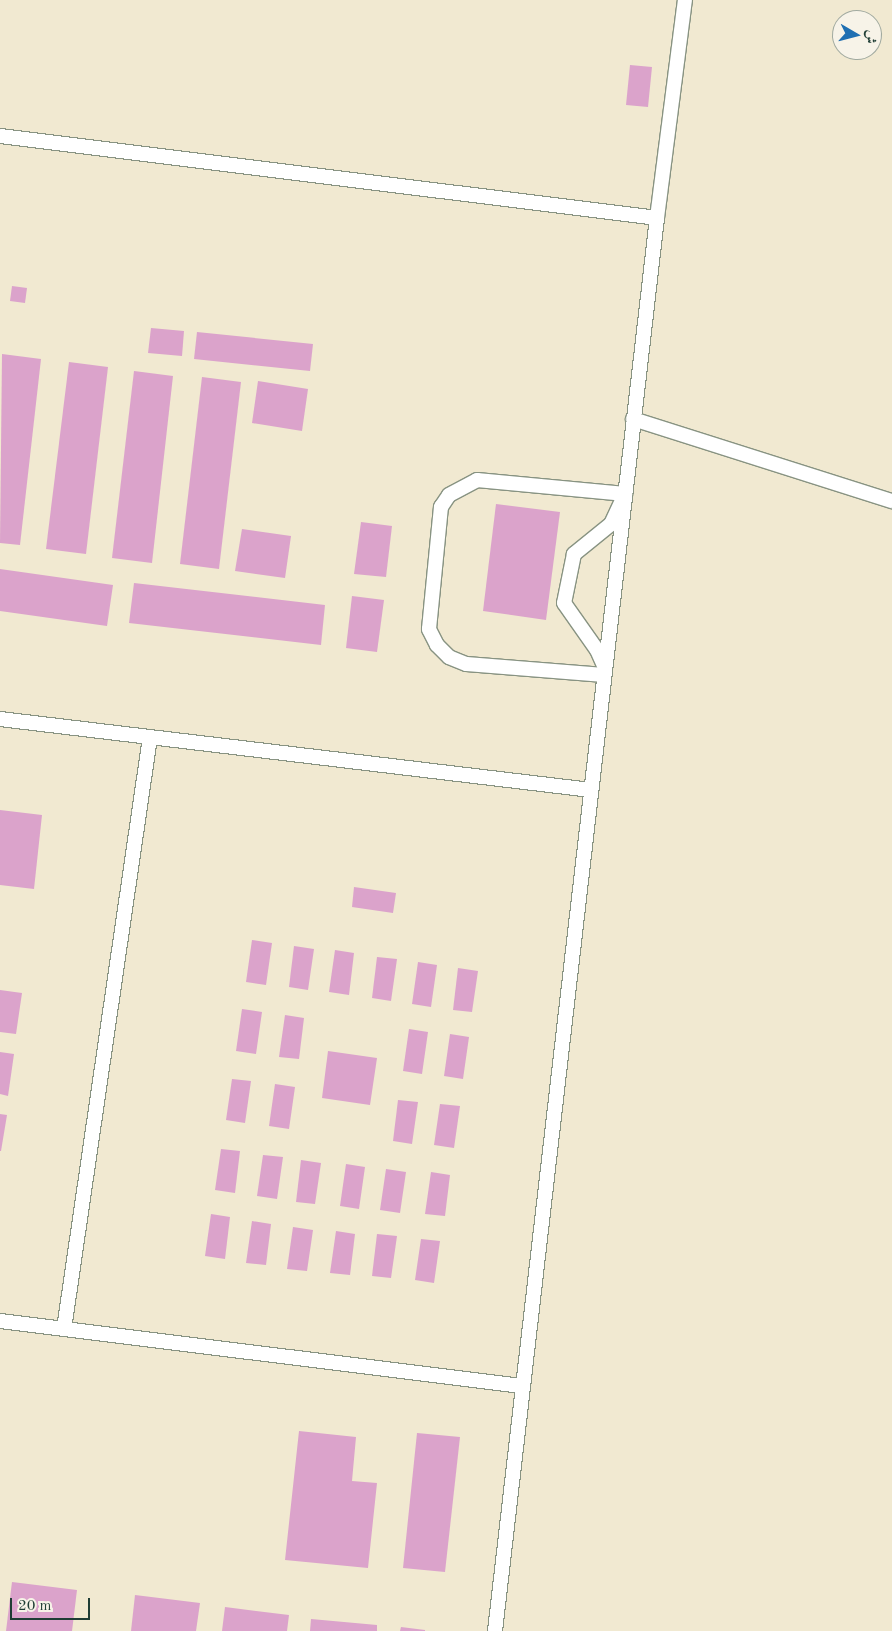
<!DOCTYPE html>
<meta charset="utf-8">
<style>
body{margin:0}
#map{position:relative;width:892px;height:1631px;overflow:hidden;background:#f1e9d1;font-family:"Old Standard TT",Amiri,serif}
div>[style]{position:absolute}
.building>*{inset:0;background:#dba3cb}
.roads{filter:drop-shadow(1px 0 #889382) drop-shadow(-1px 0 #889382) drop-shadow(0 1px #889382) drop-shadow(0 -1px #889382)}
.service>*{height:14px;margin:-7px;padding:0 7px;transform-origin:7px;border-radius:7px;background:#fff}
span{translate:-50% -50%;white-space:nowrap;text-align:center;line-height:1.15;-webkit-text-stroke:4px #f7f3e8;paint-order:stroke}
.north{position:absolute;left:832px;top:10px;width:50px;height:50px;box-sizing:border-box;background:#f7f3e8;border:1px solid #a1aaa0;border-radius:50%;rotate:98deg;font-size:14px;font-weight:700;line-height:20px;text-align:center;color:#1f3d34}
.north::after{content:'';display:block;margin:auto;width:18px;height:22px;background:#1f6fb2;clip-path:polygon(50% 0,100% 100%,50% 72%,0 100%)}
.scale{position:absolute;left:10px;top:1598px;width:80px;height:22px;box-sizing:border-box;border:2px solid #1f3d34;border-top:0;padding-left:6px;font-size:15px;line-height:18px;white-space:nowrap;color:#1f3d34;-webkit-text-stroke:4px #f7f3e8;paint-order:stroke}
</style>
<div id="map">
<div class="building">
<i style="clip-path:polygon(630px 65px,652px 67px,648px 107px,626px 105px)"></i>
<i style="clip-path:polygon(12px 286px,27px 288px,25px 303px,10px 301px)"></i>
<i style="clip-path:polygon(151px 328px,184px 331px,182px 356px,148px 353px)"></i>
<i style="clip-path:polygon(197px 332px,313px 344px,310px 371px,194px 359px)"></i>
<i style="clip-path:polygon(2px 354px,41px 359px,20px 545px,0 543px)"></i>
<i style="clip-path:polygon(69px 362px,108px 367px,86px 554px,46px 549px)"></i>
<i style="clip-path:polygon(134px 371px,173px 376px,152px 563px,112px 558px)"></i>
<i style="clip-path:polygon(202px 377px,241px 382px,219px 569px,180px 564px)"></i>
<i style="clip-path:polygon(258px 381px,308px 389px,302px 431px,252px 423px)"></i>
<i style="clip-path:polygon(496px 504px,560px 512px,546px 620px,483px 611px)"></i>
<i style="clip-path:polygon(361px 522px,392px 526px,386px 577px,354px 574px)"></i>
<i style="clip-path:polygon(242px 529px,291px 536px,285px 578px,235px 571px)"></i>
<i style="clip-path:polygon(0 569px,113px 585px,107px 626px,0 611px)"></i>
<i style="clip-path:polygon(134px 583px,325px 605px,321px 645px,129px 623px)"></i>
<i style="clip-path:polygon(352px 596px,384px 600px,377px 652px,346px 648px)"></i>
<i style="clip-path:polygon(0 810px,42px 815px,34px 889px,0 885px)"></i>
<i style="clip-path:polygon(354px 887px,396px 893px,393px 913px,352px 907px)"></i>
<i style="clip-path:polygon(252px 940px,272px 943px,266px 985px,246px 982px)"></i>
<i style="clip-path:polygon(294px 946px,314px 949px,308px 990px,289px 987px)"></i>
<i style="clip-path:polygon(335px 950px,354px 953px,349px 995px,329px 992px)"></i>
<i style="clip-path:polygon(377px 957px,397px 959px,391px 1001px,372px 998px)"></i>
<i style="clip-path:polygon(418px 962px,437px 965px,431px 1007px,412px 1004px)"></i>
<i style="clip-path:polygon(458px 968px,478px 971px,472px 1012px,453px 1010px)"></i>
<i style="clip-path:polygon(0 990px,22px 993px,16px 1034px,0 1032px)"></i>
<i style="clip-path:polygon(242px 1009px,262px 1012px,256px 1054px,236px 1051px)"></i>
<i style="clip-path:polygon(285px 1015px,304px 1018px,299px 1059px,279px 1057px)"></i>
<i style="clip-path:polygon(409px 1029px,428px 1032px,422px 1074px,403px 1071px)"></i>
<i style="clip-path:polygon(450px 1034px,469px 1037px,463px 1079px,444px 1076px)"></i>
<i style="clip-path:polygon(328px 1051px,377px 1058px,370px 1105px,322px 1098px)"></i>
<i style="clip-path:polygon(0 1052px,14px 1054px,8px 1096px,0 1094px)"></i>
<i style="clip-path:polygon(232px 1079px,251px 1081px,245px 1123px,226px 1120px)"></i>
<i style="clip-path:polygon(275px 1084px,295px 1087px,289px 1129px,269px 1126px)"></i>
<i style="clip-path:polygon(398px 1100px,418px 1102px,412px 1144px,393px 1141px)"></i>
<i style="clip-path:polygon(440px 1104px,460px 1106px,454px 1148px,434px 1145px)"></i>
<i style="clip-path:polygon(0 1114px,7px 1115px,1px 1151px,0 1151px)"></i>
<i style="clip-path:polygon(221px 1149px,240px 1151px,235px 1193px,215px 1190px)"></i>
<i style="clip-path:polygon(263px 1155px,283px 1157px,277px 1199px,257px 1196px)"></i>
<i style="clip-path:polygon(301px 1160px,321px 1163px,315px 1204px,296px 1202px)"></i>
<i style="clip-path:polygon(346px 1164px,365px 1167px,359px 1209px,340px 1206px)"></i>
<i style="clip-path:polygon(386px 1169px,406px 1172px,400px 1213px,380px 1210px)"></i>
<i style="clip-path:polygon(431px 1172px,450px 1175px,445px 1216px,425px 1214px)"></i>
<i style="clip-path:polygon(211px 1214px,230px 1217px,225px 1259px,205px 1256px)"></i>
<i style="clip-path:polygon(252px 1221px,271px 1224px,266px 1265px,246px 1263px)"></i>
<i style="clip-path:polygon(293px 1227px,313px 1230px,307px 1271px,287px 1269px)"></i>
<i style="clip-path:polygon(336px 1231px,355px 1234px,350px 1275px,330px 1273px)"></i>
<i style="clip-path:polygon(377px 1234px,397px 1236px,391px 1278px,372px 1276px)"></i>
<i style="clip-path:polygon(421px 1239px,440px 1241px,434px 1283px,415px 1280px)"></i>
<i style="clip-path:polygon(299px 1431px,356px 1437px,352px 1481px,377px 1483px,368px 1568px,285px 1560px)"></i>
<i style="clip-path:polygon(417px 1433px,460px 1437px,445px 1572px,403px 1568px)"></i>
<i style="clip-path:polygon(12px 1582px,77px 1590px,72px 1631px,6px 1631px)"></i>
<i style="clip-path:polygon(135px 1595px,200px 1603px,196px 1631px,131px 1631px)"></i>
<i style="clip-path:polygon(225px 1607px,289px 1615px,287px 1631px,222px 1631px)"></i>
<i style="clip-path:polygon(311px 1619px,377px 1625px,377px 1631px,310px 1631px)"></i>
<i style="clip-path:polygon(401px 1627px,425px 1630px,425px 1631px,400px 1631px)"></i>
</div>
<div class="roads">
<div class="service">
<i style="left:0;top:136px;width:662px;rotate:7.11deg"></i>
<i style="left:633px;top:419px;width:272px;rotate:17.6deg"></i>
<i style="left:604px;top:675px;width:138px;rotate:-175.4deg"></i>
<i style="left:466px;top:664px;width:18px;rotate:-158deg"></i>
<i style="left:449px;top:657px;width:17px;rotate:-135deg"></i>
<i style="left:437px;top:645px;width:18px;rotate:-117deg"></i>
<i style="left:429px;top:629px;width:123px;rotate:-84.4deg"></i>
<i style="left:441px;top:507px;width:14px;rotate:-56deg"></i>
<i style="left:449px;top:495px;width:32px;rotate:-28deg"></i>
<i style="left:477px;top:480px;width:149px;rotate:5.4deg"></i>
<i style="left:625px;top:494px;width:33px;rotate:115deg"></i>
<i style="left:611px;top:524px;width:48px;rotate:141deg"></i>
<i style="left:574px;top:554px;width:50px;rotate:101.5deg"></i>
<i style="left:564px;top:603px;width:57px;rotate:54.9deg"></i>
<i style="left:597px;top:650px;width:20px;rotate:66deg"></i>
<i style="left:0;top:719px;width:595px;rotate:6.85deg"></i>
<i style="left:0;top:1321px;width:526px;rotate:7.1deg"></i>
<i style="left:64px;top:1329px;width:598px;rotate:-81.73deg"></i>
<i style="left:495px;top:1631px;width:1422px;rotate:-83.46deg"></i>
<i style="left:657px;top:218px;width:220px;rotate:-82.7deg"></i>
</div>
</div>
<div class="north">ش</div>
<div class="scale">20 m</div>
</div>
